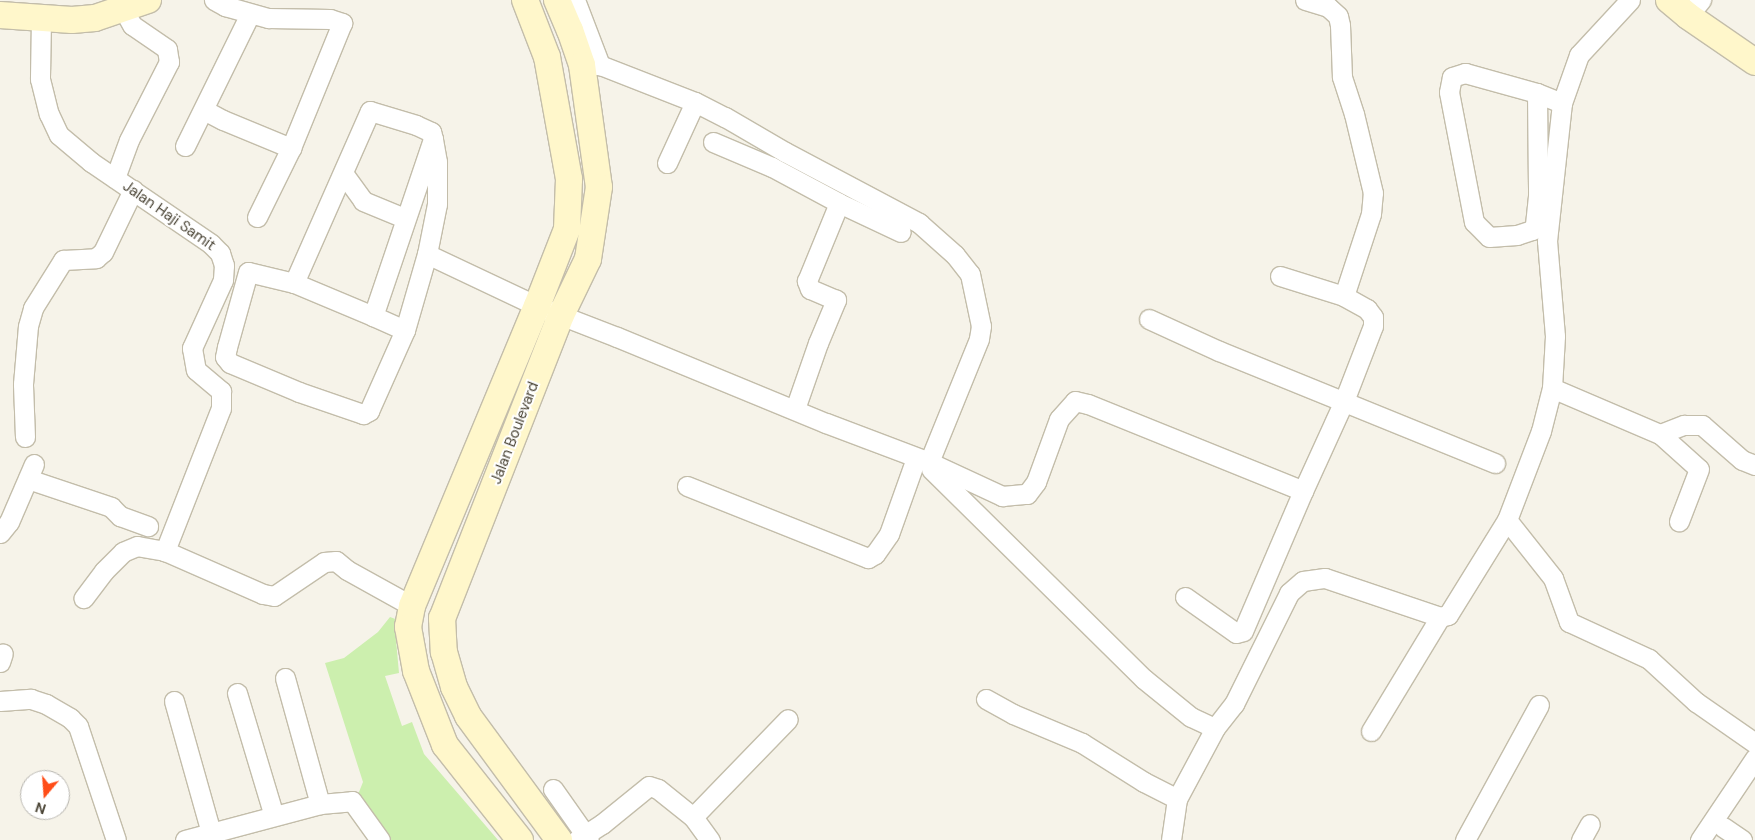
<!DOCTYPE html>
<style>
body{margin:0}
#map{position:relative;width:1755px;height:840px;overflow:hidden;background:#f6f3e9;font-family:"DM Sans",sans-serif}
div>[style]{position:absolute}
.green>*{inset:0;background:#ccefae}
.roads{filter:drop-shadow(1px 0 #c3bdaa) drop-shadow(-1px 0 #c3bdaa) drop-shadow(0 1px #c3bdaa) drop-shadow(0 -1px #c3bdaa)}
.street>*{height:19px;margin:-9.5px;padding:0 9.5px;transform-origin:9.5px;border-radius:9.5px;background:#fff}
.secondary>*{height:26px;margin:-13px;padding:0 13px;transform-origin:13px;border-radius:13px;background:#fff7cb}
span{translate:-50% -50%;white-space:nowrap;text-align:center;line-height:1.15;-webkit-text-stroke:4px #fff;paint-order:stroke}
.street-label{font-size:15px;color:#4b4536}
.north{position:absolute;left:20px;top:770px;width:50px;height:50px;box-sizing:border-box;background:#fff;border:1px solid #b7b5af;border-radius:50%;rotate:198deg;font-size:14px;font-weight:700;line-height:20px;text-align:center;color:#4b4536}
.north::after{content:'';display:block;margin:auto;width:18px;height:22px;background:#ff4d18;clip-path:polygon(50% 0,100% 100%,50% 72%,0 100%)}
</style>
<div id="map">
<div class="green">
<i style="clip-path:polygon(390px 617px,398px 620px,396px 640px,399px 673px,385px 676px,402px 726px,412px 722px,424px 754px,498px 840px,389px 840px,357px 797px,363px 782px,325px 663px,344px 658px,378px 632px)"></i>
</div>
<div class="roads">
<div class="street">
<i style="left:214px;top:0;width:13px;rotate:29deg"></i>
<i style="left:225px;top:6px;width:45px;rotate:15.6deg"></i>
<i style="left:268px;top:18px;width:62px;rotate:0.9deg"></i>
<i style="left:330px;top:19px;width:13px;rotate:18deg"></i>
<i style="left:342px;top:23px;width:135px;rotate:112.2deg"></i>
<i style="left:291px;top:148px;width:77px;rotate:116.2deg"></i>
<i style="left:575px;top:0;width:70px;rotate:69deg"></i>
<i style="left:1688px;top:16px;width:21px;rotate:-51deg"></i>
<i style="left:41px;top:19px;width:60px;rotate:91deg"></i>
<i style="left:40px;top:79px;width:36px;rotate:76deg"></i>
<i style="left:49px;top:114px;width:23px;rotate:65deg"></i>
<i style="left:59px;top:135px;width:42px;rotate:40.2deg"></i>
<i style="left:91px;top:162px;width:145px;rotate:34.3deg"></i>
<i style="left:211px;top:244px;width:13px;rotate:45deg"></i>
<i style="left:220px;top:253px;width:13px;rotate:72deg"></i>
<i style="left:224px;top:265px;width:15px;rotate:94deg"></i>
<i style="left:223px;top:280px;width:75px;rotate:114.5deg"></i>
<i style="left:192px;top:348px;width:22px;rotate:80deg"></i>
<i style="left:196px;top:370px;width:33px;rotate:40deg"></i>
<i style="left:221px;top:391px;width:17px;rotate:90deg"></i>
<i style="left:221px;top:408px;width:154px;rotate:111.4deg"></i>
<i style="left:165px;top:551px;width:28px;rotate:-170deg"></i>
<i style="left:137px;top:546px;width:15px;rotate:157deg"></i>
<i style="left:123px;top:552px;width:27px;rotate:135deg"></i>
<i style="left:104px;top:571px;width:34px;rotate:127deg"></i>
<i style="left:582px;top:65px;width:18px"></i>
<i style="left:600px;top:65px;width:102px;rotate:21.3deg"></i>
<i style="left:695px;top:102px;width:34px;rotate:27deg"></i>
<i style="left:725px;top:117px;width:69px;rotate:30.3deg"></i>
<i style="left:785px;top:152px;width:152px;rotate:27.9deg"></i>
<i style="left:919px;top:223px;width:48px;rotate:41.6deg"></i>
<i style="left:955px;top:255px;width:24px;rotate:52deg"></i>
<i style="left:970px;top:274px;width:53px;rotate:78.1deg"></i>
<i style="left:981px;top:326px;width:13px;rotate:99deg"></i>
<i style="left:979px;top:339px;width:133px;rotate:112.1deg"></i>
<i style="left:1537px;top:93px;width:103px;rotate:89.4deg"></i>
<i style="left:1538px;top:196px;width:30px;rotate:96deg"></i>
<i style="left:1535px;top:226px;width:5px;rotate:127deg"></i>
<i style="left:1532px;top:230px;width:16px;rotate:162deg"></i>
<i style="left:1517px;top:235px;width:28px;rotate:176deg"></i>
<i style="left:1489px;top:237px;width:21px;rotate:-135deg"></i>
<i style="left:1474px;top:222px;width:132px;rotate:-100.9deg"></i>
<i style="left:1449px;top:92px;width:15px;rotate:-79deg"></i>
<i style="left:1452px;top:77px;width:14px;rotate:-17deg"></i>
<i style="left:1465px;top:73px;width:75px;rotate:15.5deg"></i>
<i style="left:1537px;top:93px;width:27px;rotate:22deg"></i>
<i style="left:204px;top:110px;width:21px;rotate:28deg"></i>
<i style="left:223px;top:120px;width:74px;rotate:22.4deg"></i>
<i style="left:713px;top:142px;width:64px;rotate:23deg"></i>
<i style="left:772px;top:167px;width:76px;rotate:28.2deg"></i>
<i style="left:839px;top:203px;width:68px;rotate:25.1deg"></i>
<i style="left:185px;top:146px;width:147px;rotate:-63.8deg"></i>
<i style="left:667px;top:163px;width:67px;rotate:-65.3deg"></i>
<i style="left:343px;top:173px;width:34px;rotate:54deg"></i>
<i style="left:363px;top:201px;width:44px;rotate:22.5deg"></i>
<i style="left:115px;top:178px;width:40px;rotate:-69.8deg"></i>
<i style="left:129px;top:140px;width:88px;rotate:-62.9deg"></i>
<i style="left:169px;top:62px;width:13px;rotate:-99deg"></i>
<i style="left:167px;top:49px;width:42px;rotate:-145.6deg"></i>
<i style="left:132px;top:25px;width:18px;rotate:-119deg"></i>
<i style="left:427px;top:254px;width:122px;rotate:25.3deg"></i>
<i style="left:537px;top:306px;width:86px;rotate:21.2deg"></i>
<i style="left:617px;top:337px;width:226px;rotate:22.4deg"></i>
<i style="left:826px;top:423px;width:110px;rotate:20.7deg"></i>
<i style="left:929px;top:462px;width:81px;rotate:25deg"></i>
<i style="left:1002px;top:496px;width:25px;rotate:-5deg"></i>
<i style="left:1027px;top:494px;width:15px;rotate:-53deg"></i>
<i style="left:1036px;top:482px;width:67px;rotate:-69.9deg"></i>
<i style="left:1059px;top:419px;width:24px;rotate:-48deg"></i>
<i style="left:1075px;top:401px;width:13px;rotate:13deg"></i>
<i style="left:1088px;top:404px;width:232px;rotate:22deg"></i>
<i style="left:1303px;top:491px;width:99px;rotate:-65.5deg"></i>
<i style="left:1344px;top:401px;width:80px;rotate:-68.9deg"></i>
<i style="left:1373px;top:326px;width:9px;rotate:-90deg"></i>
<i style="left:1373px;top:317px;width:10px;rotate:-127deg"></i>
<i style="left:1367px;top:309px;width:26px;rotate:-151deg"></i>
<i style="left:1344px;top:296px;width:86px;rotate:-71.8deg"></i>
<i style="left:1371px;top:214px;width:21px;rotate:-85deg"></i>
<i style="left:1373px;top:193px;width:81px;rotate:-103.5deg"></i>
<i style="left:1354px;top:114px;width:39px;rotate:-108deg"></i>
<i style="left:1342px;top:77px;width:52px;rotate:-92.2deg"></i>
<i style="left:1340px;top:25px;width:9px;rotate:-103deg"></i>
<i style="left:1338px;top:16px;width:13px;rotate:-138deg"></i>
<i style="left:1328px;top:7px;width:24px;rotate:-163deg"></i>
<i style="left:1280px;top:276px;width:67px;rotate:17.4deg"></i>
<i style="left:294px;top:283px;width:188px;rotate:-66.2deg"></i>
<i style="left:370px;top:111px;width:48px;rotate:16.9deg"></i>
<i style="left:416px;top:125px;width:17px;rotate:25deg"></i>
<i style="left:431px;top:132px;width:7px;rotate:74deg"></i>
<i style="left:433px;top:139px;width:187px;rotate:108.7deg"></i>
<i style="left:373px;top:316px;width:86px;rotate:-157.3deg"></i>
<i style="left:294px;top:283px;width:47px;rotate:-166.6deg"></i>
<i style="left:248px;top:272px;width:78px;rotate:105.6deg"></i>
<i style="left:227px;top:347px;width:10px;rotate:101deg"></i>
<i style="left:225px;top:357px;width:8px;rotate:50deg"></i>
<i style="left:230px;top:363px;width:75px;rotate:22.8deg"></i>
<i style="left:299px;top:392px;width:68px;rotate:19deg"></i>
<i style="left:363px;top:414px;width:7px;rotate:-27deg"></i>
<i style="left:369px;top:411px;width:89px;rotate:-66deg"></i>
<i style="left:405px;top:330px;width:79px;rotate:-73.9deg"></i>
<i style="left:427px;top:254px;width:51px;rotate:-78.7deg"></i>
<i style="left:437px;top:204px;width:42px;rotate:-90deg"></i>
<i style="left:437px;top:162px;width:23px;rotate:-100deg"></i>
<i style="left:373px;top:316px;width:35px;rotate:24deg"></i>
<i style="left:1149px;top:319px;width:77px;rotate:24.6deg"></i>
<i style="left:1219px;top:351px;width:298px;rotate:22.1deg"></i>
<i style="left:1552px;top:388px;width:117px;rotate:23.1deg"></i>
<i style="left:1660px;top:434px;width:52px;rotate:41.9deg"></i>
<i style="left:1699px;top:469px;width:56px;rotate:111deg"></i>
<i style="left:795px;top:409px;width:70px;rotate:-70.8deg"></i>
<i style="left:818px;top:343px;width:47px;rotate:-67.3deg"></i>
<i style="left:836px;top:300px;width:28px;rotate:-157deg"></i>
<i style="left:810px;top:289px;width:9px;rotate:-111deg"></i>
<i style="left:807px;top:281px;width:84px;rotate:-67.7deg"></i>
<i style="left:1660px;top:434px;width:26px;rotate:-21deg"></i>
<i style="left:1684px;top:425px;width:18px"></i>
<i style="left:1702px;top:425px;width:53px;rotate:41.2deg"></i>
<i style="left:1742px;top:460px;width:14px;rotate:21deg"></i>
<i style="left:25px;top:437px;width:53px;rotate:-92.2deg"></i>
<i style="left:23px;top:384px;width:58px;rotate:-85.1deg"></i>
<i style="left:28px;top:326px;width:19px;rotate:-74deg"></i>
<i style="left:33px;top:308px;width:57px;rotate:-58deg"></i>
<i style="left:63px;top:260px;width:33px;rotate:-3deg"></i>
<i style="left:96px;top:258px;width:9px;rotate:-41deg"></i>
<i style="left:103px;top:252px;width:69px;rotate:-64.2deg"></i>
<i style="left:931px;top:469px;width:299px;rotate:44.6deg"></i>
<i style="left:1144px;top:679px;width:60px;rotate:39deg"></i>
<i style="left:1191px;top:717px;width:26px;rotate:25deg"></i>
<i style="left:28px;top:479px;width:88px;rotate:18.6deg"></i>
<i style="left:111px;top:507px;width:13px;rotate:45deg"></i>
<i style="left:120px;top:516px;width:30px;rotate:20deg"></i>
<i style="left:687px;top:486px;width:195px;rotate:21.7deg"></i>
<i style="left:868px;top:558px;width:8px;rotate:-30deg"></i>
<i style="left:875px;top:554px;width:24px;rotate:-55deg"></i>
<i style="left:889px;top:534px;width:81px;rotate:-70.4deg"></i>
<i style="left:1507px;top:520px;width:74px;rotate:51.6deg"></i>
<i style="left:1553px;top:578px;width:47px;rotate:70deg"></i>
<i style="left:1569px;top:622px;width:88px;rotate:24.8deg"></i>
<i style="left:1649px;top:659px;width:64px;rotate:42.5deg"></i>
<i style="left:1696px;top:702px;width:72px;rotate:34.8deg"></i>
<i style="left:0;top:533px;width:14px;rotate:-51deg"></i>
<i style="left:9px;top:522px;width:63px;rotate:-66.7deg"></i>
<i style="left:165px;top:551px;width:107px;rotate:23.7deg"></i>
<i style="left:263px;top:594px;width:11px;rotate:10deg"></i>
<i style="left:274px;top:596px;width:60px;rotate:-34.2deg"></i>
<i style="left:324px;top:562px;width:12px;rotate:-5deg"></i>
<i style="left:336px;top:561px;width:14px;rotate:39deg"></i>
<i style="left:347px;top:570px;width:74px;rotate:29deg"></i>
<i style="left:1185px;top:597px;width:62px;rotate:35.2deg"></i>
<i style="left:1236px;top:633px;width:7px;rotate:-16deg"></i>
<i style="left:1243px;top:631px;width:152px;rotate:-66.8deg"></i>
<i style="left:0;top:662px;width:9px;rotate:-72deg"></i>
<i style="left:285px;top:678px;width:131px;rotate:74.5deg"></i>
<i style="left:237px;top:693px;width:128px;rotate:73.3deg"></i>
<i style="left:986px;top:699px;width:31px;rotate:29deg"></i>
<i style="left:1013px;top:714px;width:75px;rotate:22.8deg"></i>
<i style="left:1082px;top:743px;width:73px;rotate:32.2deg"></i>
<i style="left:1144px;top:782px;width:37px;rotate:27deg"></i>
<i style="left:0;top:701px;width:31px;rotate:-4deg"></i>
<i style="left:31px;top:699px;width:16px;rotate:18deg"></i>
<i style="left:46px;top:704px;width:28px;rotate:30deg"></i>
<i style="left:70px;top:718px;width:11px;rotate:45deg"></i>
<i style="left:78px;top:726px;width:120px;rotate:71.6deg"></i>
<i style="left:174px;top:701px;width:137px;rotate:74.3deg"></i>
<i style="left:1371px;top:731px;width:133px;rotate:-58.8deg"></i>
<i style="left:553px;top:789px;width:62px;rotate:54.8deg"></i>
<i style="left:693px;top:817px;width:136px;rotate:-45.9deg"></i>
<i style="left:1723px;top:827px;width:23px;rotate:34deg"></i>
<i style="left:185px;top:840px;width:140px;rotate:-14.9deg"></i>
<i style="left:320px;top:804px;width:32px;rotate:-5deg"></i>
<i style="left:352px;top:801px;width:48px;rotate:54.3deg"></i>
<i style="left:577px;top:840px;width:30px;rotate:-33deg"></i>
<i style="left:602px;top:824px;width:60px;rotate:-39deg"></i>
<i style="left:649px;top:786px;width:9px;rotate:18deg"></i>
<i style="left:658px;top:789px;width:45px;rotate:38.7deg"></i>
<i style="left:693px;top:817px;width:29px;rotate:54deg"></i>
<i style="left:1171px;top:840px;width:41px;rotate:-81.7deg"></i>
<i style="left:1177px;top:799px;width:81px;rotate:-61.8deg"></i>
<i style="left:1215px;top:728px;width:31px;rotate:-52deg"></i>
<i style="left:1234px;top:704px;width:124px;rotate:-63.6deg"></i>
<i style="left:1289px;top:593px;width:18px;rotate:-41deg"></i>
<i style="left:1303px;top:581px;width:22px;rotate:-8deg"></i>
<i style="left:1325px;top:578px;width:121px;rotate:18.7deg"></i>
<i style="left:1440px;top:617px;width:8px;rotate:-14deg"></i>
<i style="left:1448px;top:615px;width:112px;rotate:-58.2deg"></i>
<i style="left:1507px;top:520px;width:95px;rotate:-69.1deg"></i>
<i style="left:1541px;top:431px;width:44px;rotate:-75.7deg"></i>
<i style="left:1552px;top:388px;width:52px;rotate:-86.7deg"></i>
<i style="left:1555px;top:336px;width:95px;rotate:-94.8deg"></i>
<i style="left:1547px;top:241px;width:139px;rotate:-83.8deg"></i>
<i style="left:1562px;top:103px;width:51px;rotate:-70.5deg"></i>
<i style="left:1579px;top:55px;width:75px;rotate:-47.2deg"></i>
<i style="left:1465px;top:840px;width:154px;rotate:-61.3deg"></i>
<i style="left:1581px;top:840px;width:18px;rotate:-61deg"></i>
<i style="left:1700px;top:840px;width:99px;rotate:-56.1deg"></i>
</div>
<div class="secondary">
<i style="left:557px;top:0;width:33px;rotate:67deg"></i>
<i style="left:570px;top:30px;width:37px;rotate:71deg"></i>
<i style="left:582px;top:65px;width:123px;rotate:82.1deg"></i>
<i style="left:599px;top:187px;width:73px;rotate:98.7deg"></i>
<i style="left:588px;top:259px;width:62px;rotate:115.7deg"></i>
<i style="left:561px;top:315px;width:326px;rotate:111.4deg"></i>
<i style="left:442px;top:618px;width:34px;rotate:87deg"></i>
<i style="left:444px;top:652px;width:36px;rotate:74deg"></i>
<i style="left:454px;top:687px;width:32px;rotate:64deg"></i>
<i style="left:468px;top:716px;width:154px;rotate:53.7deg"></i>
<i style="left:1669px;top:0;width:25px;rotate:40deg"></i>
<i style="left:1688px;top:16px;width:81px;rotate:34.5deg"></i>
<i style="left:0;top:15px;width:72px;rotate:4deg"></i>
<i style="left:72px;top:20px;width:23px;rotate:-5deg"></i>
<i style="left:95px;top:18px;width:56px;rotate:-18.8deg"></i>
<i style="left:520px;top:840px;width:121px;rotate:-128.3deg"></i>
<i style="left:445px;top:745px;width:79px;rotate:-111.4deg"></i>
<i style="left:416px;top:671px;width:45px;rotate:-100.3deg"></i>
<i style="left:408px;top:627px;width:21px;rotate:-79deg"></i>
<i style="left:412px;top:606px;width:325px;rotate:-67.4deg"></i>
<i style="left:537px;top:306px;width:83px;rotate:-68.7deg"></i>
<i style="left:567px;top:229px;width:50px;rotate:-87.7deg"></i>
<i style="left:569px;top:179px;width:124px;rotate:-100.2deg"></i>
<i style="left:547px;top:57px;width:61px;rotate:-111.1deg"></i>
</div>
</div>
<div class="street-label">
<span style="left:169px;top:216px;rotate:35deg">Jalan Haji Samit</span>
<span style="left:515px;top:433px;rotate:-69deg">Jalan Boulevard</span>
</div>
<div class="north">N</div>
</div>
